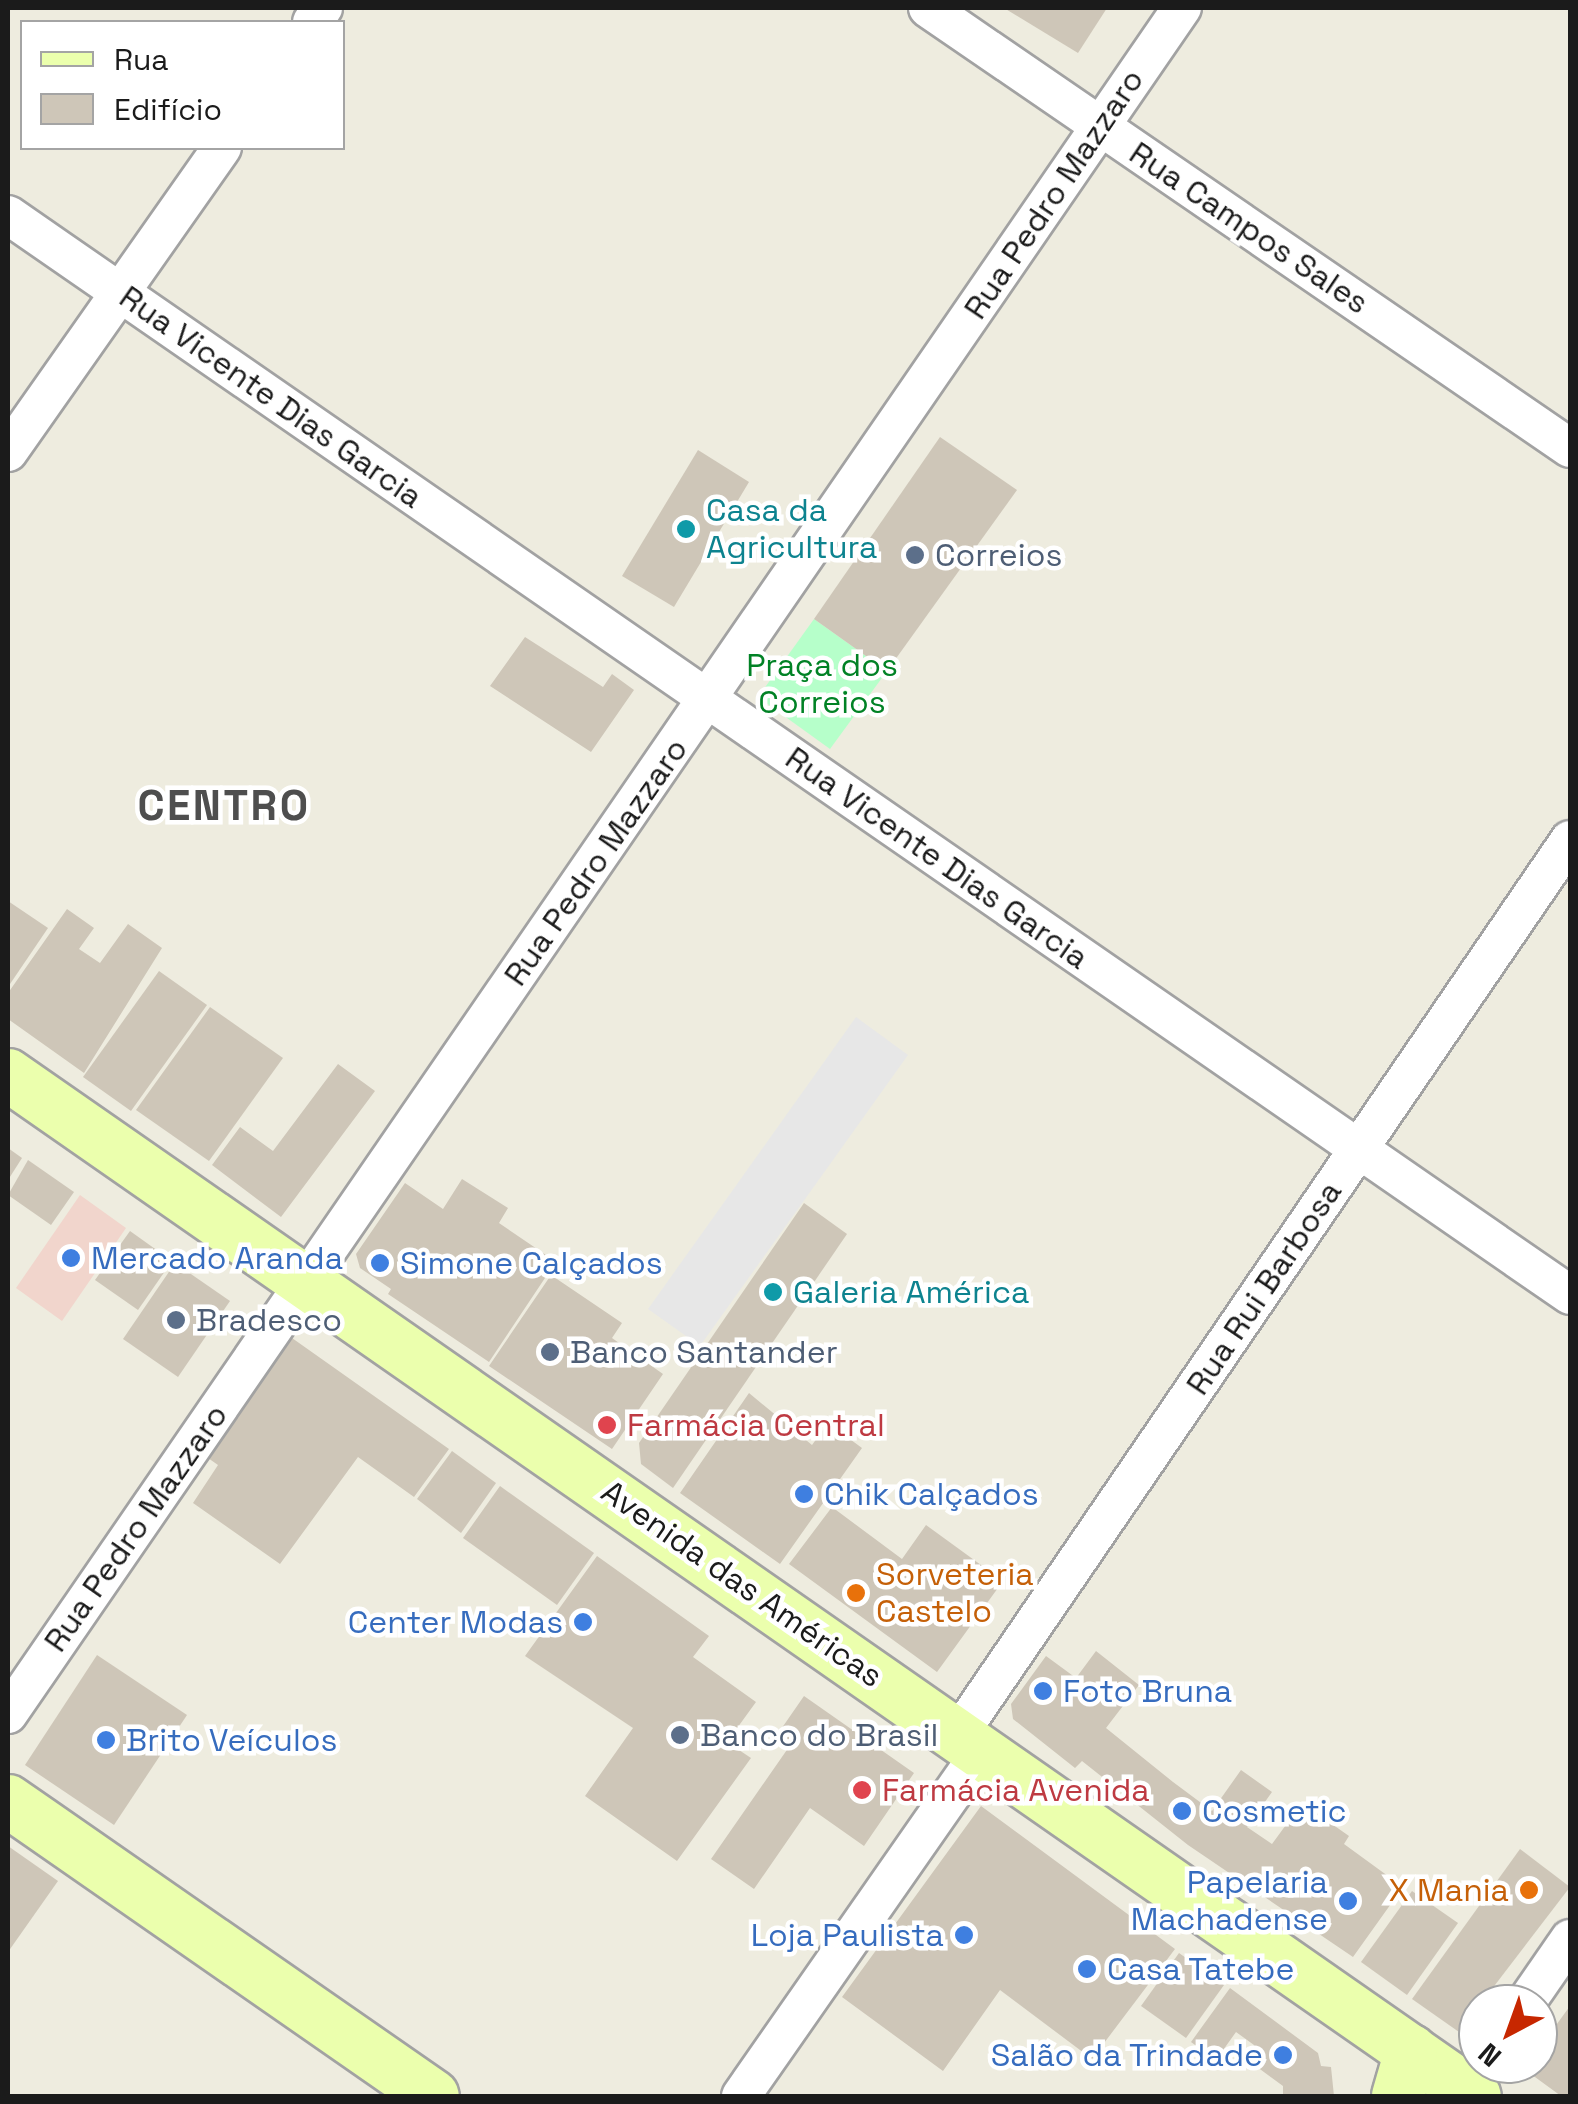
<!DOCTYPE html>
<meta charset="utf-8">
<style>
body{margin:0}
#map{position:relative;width:1578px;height:2104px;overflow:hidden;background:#eeecdf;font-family:"Space Grotesk",sans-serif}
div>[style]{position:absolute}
.commercial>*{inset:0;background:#f1d5cc}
.park>*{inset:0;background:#b6ffca}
.parking>*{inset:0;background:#e7e7e7}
.building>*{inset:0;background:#cec6b8}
.roads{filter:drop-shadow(2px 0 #a2a2a2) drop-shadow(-2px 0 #a2a2a2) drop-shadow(0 2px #a2a2a2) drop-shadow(0 -2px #a2a2a2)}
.street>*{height:38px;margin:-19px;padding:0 19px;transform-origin:19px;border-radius:19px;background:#fff}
.secondary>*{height:52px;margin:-26px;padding:0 26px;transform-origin:26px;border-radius:26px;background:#ebffad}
.dots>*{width:28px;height:28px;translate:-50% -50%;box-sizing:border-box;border:5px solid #fff;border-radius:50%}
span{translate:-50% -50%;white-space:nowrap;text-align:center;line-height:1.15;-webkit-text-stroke:9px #fff;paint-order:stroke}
.street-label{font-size:32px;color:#1b1b1b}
.culture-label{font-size:32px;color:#0d838f}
.left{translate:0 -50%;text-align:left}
.service-label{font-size:32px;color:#4e5e75}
.park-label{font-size:32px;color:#018225}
.shop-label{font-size:32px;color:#366cbe}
.right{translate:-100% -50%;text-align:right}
.health-label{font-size:32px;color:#be3a42}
.food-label{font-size:32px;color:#c56008}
.district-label{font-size:42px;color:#4e4e4e;font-weight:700;letter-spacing:2.5px}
.frame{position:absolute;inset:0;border:10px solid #1b1b1b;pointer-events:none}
.legend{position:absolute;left:20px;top:20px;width:325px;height:130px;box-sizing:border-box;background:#fff;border:2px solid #a4a4a4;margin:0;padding:12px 18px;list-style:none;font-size:30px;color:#1b1b1b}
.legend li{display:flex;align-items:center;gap:20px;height:50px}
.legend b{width:50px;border:2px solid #a4a4a4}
.north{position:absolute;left:1458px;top:1984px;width:100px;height:100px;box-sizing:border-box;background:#fff;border:2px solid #a4a4a4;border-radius:50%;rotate:221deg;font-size:28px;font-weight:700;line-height:40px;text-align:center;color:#1b1b1b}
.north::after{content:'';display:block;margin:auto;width:35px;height:45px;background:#c72700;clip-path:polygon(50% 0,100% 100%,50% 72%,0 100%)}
</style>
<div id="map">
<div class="commercial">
<i style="clip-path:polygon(80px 1195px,126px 1228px,62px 1321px,16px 1288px)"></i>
</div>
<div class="park">
<i style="clip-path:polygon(814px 619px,887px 671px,830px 749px,758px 697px)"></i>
</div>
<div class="parking">
<i style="clip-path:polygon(856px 1017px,908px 1055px,700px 1346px,648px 1309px)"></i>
</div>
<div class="building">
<i style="clip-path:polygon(1004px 8px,1107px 8px,1078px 53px)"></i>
<i style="clip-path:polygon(940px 437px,1017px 490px,887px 671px,814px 619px)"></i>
<i style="clip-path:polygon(698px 450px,749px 482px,674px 607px,622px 576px)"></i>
<i style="clip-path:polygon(525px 637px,603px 687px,612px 674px,634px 690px,591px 752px,490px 686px)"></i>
<i style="clip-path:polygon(8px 901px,48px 928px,8px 987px)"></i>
<i style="clip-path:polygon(67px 909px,94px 928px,79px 949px,100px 963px,128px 924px,162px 948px,84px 1073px,8px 1019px,8px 993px)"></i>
<i style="clip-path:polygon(159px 971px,207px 1005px,131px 1111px,83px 1077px)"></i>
<i style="clip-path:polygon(210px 1007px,283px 1058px,209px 1161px,136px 1110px)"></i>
<i style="clip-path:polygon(338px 1064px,375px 1091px,281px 1217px,212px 1165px,240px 1127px,273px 1151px)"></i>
<i style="clip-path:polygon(8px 1148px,22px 1158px,8px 1180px)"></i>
<i style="clip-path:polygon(28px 1160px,74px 1192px,51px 1225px,8px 1195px)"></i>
<i style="clip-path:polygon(462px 1179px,508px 1208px,499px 1223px,546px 1255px,540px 1263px,551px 1269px,489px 1362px,388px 1294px,391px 1289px,360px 1268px,356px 1254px,405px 1183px,443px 1209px)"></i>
<i style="clip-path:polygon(804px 1203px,847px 1234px,673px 1488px,641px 1464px,639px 1443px)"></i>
<i style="clip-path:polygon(130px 1231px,172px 1261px,138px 1310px,95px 1280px)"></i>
<i style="clip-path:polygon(175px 1263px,230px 1301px,178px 1377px,123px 1339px)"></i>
<i style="clip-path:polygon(551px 1275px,622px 1323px,612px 1338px,663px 1374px,612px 1449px,489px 1366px)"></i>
<i style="clip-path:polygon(292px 1338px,449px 1449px,414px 1497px,358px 1457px,280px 1564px,193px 1503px,218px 1465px,208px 1458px)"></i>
<i style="clip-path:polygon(749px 1393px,812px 1445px,828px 1423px,862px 1448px,780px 1564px,680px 1493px)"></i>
<i style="clip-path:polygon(452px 1451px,496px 1483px,461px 1533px,417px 1499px)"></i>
<i style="clip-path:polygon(500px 1486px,594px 1553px,557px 1605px,463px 1538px)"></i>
<i style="clip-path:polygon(832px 1507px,902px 1559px,926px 1525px,1003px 1581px,937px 1672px,789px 1564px)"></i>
<i style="clip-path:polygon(597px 1556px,709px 1636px,693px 1657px,756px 1702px,727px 1742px,751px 1758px,677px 1861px,585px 1796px,633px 1728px,525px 1656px)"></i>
<i style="clip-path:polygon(1096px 1651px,1139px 1685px,1106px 1728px,1173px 1782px,1212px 1811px,1241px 1770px,1272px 1792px,1247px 1827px,1272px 1844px,1302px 1803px,1349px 1836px,1344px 1844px,1403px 1887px,1353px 1957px,1188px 1845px,1082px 1761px,1075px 1768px,1013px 1719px,1011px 1704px,1046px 1656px,1076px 1678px)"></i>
<i style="clip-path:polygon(97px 1655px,187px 1715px,114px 1825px,25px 1765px)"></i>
<i style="clip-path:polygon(804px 1696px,914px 1773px,864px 1846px,810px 1808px,754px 1889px,711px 1859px,791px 1744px,777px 1735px)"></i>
<i style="clip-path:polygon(981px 1806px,1175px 1949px,1092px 2059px,1000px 1990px,943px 2071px,842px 1997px)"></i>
<i style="clip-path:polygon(8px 1846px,58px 1881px,8px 1952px)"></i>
<i style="clip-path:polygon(1520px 1849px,1570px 1887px,1459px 2032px,1412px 1999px)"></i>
<i style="clip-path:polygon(1412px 1891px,1458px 1923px,1407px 1995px,1361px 1962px)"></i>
<i style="clip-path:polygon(1179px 1953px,1224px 1985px,1186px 2038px,1141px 2006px)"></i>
<i style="clip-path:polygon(1230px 1988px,1318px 2053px,1321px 2066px,1331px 2067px,1334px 2096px,1283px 2096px,1283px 2086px,1245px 2058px,1254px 2045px,1236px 2032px,1216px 2060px,1191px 2042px)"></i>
<i style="clip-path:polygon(1570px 2006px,1570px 2096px,1561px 2096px,1524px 2069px,1538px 2064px,1538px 2050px)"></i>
</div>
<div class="roads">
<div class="street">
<i style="left:928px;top:8px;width:778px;rotate:34.43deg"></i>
<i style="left:312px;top:22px;width:18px;rotate:-52deg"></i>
<i style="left:8px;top:215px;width:1899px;rotate:34.66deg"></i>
<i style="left:8px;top:452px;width:372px;rotate:-54.9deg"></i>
<i style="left:8px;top:1714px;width:2071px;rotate:-55.47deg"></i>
<i style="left:958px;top:1735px;width:1084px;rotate:-55.64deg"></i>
<i style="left:1525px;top:2004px;width:79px;rotate:-55.3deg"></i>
<i style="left:741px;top:2096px;width:419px;rotate:-55.1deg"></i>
</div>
<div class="secondary">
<i style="left:8px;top:1075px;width:1787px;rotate:34.84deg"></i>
<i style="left:8px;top:1801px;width:517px;rotate:34.77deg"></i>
<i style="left:1398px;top:2096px;width:47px;rotate:-73.9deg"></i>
</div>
</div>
<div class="dots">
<i style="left:686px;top:529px;background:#0f9aa8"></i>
<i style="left:915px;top:555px;background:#5c6f8a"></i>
<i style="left:71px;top:1258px;background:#3f7fe0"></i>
<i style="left:380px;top:1263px;background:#3f7fe0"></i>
<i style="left:773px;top:1292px;background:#0f9aa8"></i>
<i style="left:176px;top:1320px;background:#5c6f8a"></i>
<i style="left:550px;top:1352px;background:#5c6f8a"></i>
<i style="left:607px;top:1425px;background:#e0444e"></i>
<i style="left:804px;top:1494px;background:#3f7fe0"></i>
<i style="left:856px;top:1593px;background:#e8710a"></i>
<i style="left:583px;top:1622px;background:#3f7fe0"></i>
<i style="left:1043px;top:1691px;background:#3f7fe0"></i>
<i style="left:680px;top:1735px;background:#5c6f8a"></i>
<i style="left:106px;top:1740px;background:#3f7fe0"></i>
<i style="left:862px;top:1790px;background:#e0444e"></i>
<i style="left:1182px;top:1811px;background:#3f7fe0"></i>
<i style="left:1529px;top:1890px;background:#e8710a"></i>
<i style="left:1348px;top:1901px;background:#3f7fe0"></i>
<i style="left:964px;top:1935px;background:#3f7fe0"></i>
<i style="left:1087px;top:1969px;background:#3f7fe0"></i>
<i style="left:1283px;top:2055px;background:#3f7fe0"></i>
</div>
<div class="street-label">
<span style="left:1054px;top:194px;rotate:-56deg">Rua Pedro Mazzaro</span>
<span style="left:1249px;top:228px;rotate:34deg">Rua Campos Sales</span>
<span style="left:271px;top:397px;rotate:35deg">Rua Vicente Dias Garcia</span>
<span style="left:937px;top:858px;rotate:35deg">Rua Vicente Dias Garcia</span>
<span style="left:596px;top:862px;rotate:-55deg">Rua Pedro Mazzaro</span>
<span style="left:1264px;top:1288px;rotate:-56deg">Rua Rui Barbosa</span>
<span style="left:136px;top:1528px;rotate:-55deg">Rua Pedro Mazzaro</span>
<span style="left:742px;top:1584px;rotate:35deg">Avenida das Américas</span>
</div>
<div class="culture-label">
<span class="left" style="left:706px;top:529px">Casa da<br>Agricultura</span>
<span class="left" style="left:793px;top:1292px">Galeria América</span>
</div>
<div class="service-label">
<span class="left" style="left:935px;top:555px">Correios</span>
<span class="left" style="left:196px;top:1320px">Bradesco</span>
<span class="left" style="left:570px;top:1352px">Banco Santander</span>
<span class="left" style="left:700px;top:1735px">Banco do Brasil</span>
</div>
<div class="park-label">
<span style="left:822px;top:684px">Praça dos<br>Correios</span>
</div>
<div class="shop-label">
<span class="left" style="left:91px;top:1258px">Mercado Aranda</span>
<span class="left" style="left:400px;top:1263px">Simone Calçados</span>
<span class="left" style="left:824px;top:1494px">Chik Calçados</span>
<span class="right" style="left:563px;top:1622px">Center Modas</span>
<span class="left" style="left:1063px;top:1691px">Foto Bruna</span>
<span class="left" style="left:126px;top:1740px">Brito Veículos</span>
<span class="left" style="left:1202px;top:1811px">Cosmetic</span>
<span class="right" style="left:1328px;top:1901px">Papelaria<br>Machadense</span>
<span class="right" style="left:944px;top:1935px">Loja Paulista</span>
<span class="left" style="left:1107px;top:1969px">Casa Tatebe</span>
<span class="right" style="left:1263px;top:2055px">Salão da Trindade</span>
</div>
<div class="health-label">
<span class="left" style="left:627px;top:1425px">Farmácia Central</span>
<span class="left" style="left:882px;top:1790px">Farmácia Avenida</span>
</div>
<div class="food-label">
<span class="left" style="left:876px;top:1593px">Sorveteria<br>Castelo</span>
<span class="right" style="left:1509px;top:1890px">X Mania</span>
</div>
<div class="district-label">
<span style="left:224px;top:806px">CENTRO</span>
</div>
<div class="frame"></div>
<ul class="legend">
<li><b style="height:12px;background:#ebffad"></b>Rua</li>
<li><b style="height:28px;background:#cec6b8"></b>Edifício</li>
</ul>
<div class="north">N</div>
</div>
